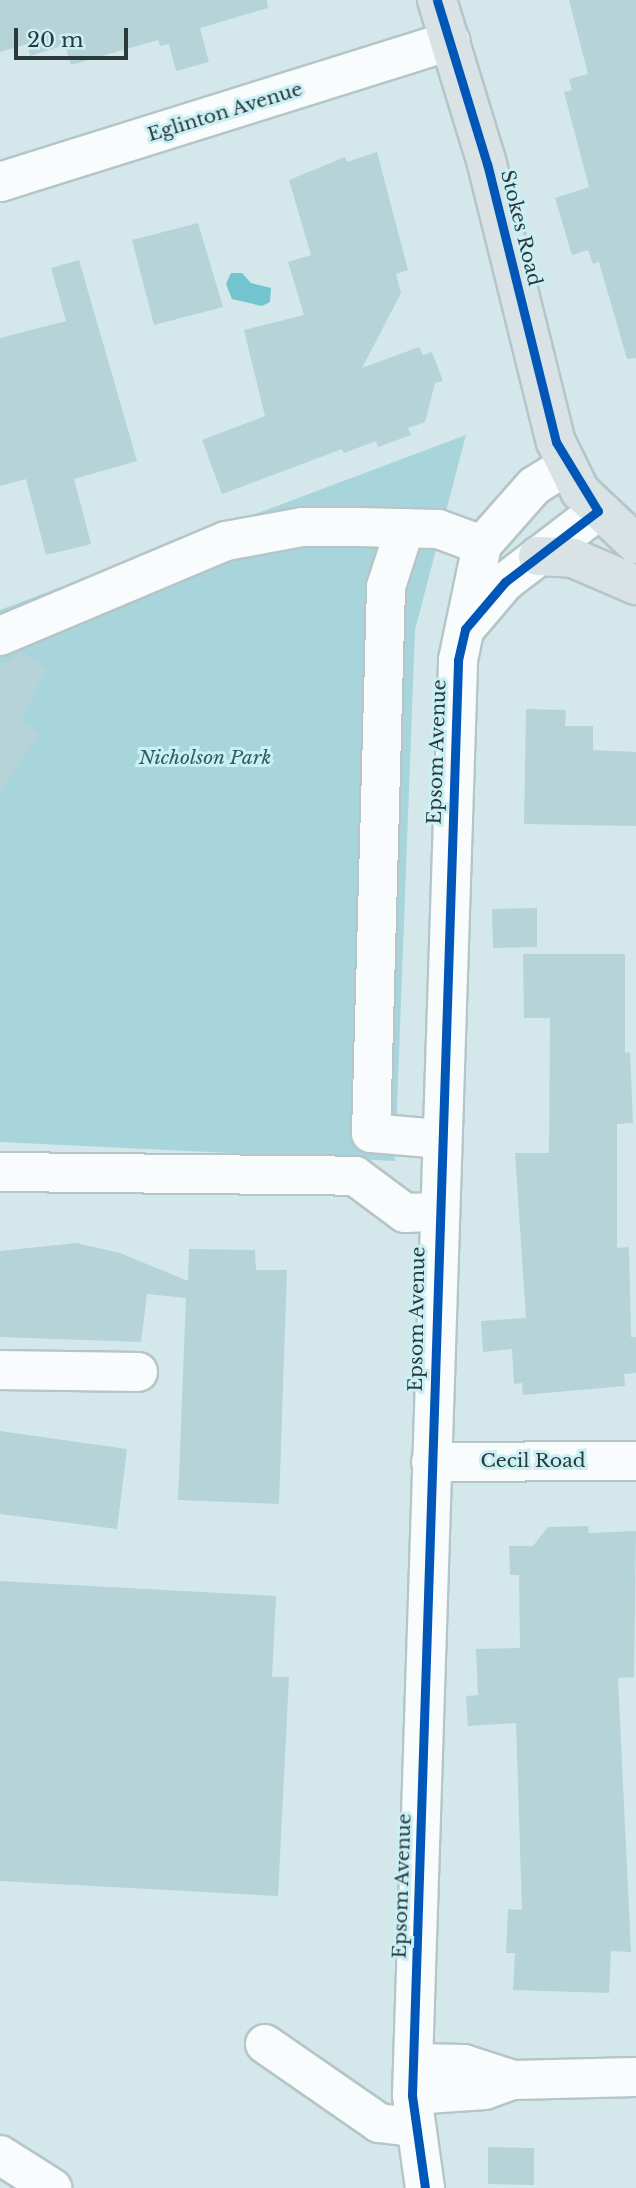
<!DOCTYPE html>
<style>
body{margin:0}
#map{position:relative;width:636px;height:2188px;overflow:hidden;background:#d4e8eb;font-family:"Libre Baskerville",serif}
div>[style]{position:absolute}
.green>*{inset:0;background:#a7d5db}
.water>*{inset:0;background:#72c4ce}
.building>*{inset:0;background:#b6d3d7}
.roads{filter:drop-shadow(2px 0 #b5c5c8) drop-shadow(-2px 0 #b5c5c8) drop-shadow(0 2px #b5c5c8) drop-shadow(0 -2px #b5c5c8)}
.minor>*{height:38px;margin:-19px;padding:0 19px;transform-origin:19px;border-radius:19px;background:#f9fcfc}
.major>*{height:38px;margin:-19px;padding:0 19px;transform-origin:19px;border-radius:19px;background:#d9e2e4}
.cycleway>*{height:9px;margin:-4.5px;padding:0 4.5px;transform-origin:4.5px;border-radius:4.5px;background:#0057b8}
span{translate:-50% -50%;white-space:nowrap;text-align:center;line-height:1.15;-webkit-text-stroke:6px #caf0f5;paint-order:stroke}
.street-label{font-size:19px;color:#2a3a3b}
.park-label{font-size:19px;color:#2e5c62;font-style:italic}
.scale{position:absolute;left:14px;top:28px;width:114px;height:32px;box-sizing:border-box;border:4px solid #2a3a3b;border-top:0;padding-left:9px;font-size:21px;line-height:24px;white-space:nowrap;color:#2a3a3b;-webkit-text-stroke:5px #caf0f5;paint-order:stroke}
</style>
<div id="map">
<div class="green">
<i style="clip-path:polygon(466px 435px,415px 630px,395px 1161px,0 1142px,0 610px)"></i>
</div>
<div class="water">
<i style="clip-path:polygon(231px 273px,242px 273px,251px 283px,271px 288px,270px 302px,262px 306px,232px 299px,226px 284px)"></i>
</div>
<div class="building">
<i style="clip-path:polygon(0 0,267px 0,268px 8px,200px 28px,209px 62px,176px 71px,169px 44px,160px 46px,158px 40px,71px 65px,65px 45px,30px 56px,27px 44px,0 52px)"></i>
<i style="clip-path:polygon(569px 0,636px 0,636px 358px,627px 359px,599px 262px,593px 264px,588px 250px,572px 255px,555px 198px,589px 187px,564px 92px,572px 90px,569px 79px,588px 74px)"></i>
<i style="clip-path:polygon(377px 152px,408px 270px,396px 274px,401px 293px,362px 368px,419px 347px,423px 355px,432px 352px,443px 381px,435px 383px,425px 422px,408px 428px,411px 435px,378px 447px,376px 441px,344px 453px,342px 449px,222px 494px,202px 440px,265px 416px,244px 330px,304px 315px,288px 262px,311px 255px,289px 180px,345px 157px,347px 162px)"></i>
<i style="clip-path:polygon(198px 223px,223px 307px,154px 325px,132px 240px)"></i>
<i style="clip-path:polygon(79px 260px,137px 461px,74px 479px,91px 544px,46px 555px,26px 479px,0 486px,0 338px,66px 321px,51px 268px)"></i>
<i style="clip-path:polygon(20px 651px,46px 669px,21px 721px,40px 733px,0 792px,0 668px)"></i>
<i style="clip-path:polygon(526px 709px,566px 710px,565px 726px,593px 726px,593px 750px,636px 752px,636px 826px,524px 824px)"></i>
<i style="clip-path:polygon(537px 908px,537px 947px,493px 948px,492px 909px)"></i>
<i style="clip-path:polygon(523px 954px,625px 954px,625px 1053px,630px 1052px,633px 1123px,617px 1124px,617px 1248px,629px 1247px,631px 1337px,636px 1337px,636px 1373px,624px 1374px,625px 1386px,523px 1395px,522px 1383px,514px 1384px,512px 1349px,483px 1352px,481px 1321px,526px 1318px,515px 1153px,549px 1153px,550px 1018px,524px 1018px)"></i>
<i style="clip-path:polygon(76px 1243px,120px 1253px,188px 1281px,189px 1249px,255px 1250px,256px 1270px,287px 1270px,279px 1504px,178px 1500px,186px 1298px,147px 1294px,141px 1342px,0 1337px,0 1251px)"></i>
<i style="clip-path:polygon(0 1431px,127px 1449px,117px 1529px,0 1514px)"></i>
<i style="clip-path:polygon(588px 1526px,589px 1533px,636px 1531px,634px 1677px,618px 1678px,631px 1952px,611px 1951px,609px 1993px,513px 1990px,515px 1953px,506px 1953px,508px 1909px,522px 1910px,516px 1723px,468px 1726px,466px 1696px,478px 1695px,476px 1649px,520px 1648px,519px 1575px,510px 1575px,509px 1546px,533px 1546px,548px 1527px)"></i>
<i style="clip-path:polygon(0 1581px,276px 1596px,272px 1677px,289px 1677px,278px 1896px,0 1881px)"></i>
<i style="clip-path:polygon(488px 2147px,534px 2148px,534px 2185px,488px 2184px)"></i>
</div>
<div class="roads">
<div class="minor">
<i style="left:0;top:182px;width:472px;rotate:-17.4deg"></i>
<i style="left:405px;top:528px;width:62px;rotate:107.9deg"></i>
<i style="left:386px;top:587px;width:546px;rotate:91.57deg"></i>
<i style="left:371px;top:1133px;width:69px;rotate:5deg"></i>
<i style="left:465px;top:629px;width:62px;rotate:-49.6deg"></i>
<i style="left:505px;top:582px;width:117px;rotate:-37.4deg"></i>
<i style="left:0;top:636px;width:245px;rotate:-22.8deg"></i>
<i style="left:226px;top:541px;width:77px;rotate:-10.4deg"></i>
<i style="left:302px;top:527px;width:56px"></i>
<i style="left:358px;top:527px;width:80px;rotate:1.4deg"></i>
<i style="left:438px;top:529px;width:47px;rotate:20deg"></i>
<i style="left:0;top:1172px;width:355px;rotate:0.6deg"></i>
<i style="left:355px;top:1176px;width:62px;rotate:36.5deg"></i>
<i style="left:405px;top:1213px;width:32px;rotate:-2deg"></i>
<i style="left:0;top:1370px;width:138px;rotate:0.8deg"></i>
<i style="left:431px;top:1462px;width:205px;rotate:-0.3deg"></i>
<i style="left:265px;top:2044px;width:139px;rotate:34.7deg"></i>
<i style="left:379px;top:2123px;width:35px;rotate:7deg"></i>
<i style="left:414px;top:2063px;width:50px;rotate:1.1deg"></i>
<i style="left:464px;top:2064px;width:52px;rotate:18.1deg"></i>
<i style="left:412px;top:2095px;width:73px;rotate:-3.9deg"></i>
<i style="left:485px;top:2090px;width:30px;rotate:-20deg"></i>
<i style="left:513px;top:2080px;width:123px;rotate:-1.4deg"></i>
<i style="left:0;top:2155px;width:62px;rotate:32.4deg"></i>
<i style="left:425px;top:2188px;width:94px;rotate:-98deg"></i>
<i style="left:412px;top:2095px;width:1436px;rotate:-88.16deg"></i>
<i style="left:458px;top:660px;width:117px;rotate:-78.2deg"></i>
<i style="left:482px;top:545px;width:79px;rotate:-48.6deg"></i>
<i style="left:534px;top:486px;width:39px;rotate:-32deg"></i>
</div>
<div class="major">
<i style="left:437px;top:0;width:171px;rotate:73deg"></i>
<i style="left:487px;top:164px;width:286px;rotate:76.1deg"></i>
<i style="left:556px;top:442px;width:55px;rotate:63.9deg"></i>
<i style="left:580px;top:491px;width:77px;rotate:43.4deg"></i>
<i style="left:538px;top:556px;width:35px;rotate:3deg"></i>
<i style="left:573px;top:558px;width:69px;rotate:23.2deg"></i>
</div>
</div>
<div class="cycleway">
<i style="left:425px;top:2188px;width:94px;rotate:-98deg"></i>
<i style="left:412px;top:2095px;width:1436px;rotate:-88.16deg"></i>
<i style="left:458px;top:660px;width:32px;rotate:-77deg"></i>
<i style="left:465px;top:629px;width:62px;rotate:-49.6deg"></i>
<i style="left:505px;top:582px;width:117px;rotate:-37.4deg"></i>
<i style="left:598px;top:511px;width:81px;rotate:-121.3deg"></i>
<i style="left:556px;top:442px;width:286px;rotate:-103.9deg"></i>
<i style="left:487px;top:164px;width:171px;rotate:-107deg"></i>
</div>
<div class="street-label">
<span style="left:225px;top:112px;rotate:-17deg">Eglinton Avenue</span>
<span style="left:521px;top:228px;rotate:76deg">Stokes Road</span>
<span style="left:437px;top:752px;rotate:-88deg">Epsom Avenue</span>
<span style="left:417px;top:1319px;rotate:-89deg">Epsom Avenue</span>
<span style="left:533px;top:1461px">Cecil Road</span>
<span style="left:402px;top:1886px;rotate:-88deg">Epsom Avenue</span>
</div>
<div class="park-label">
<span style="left:205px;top:758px">Nicholson Park</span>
</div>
<div class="scale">20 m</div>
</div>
